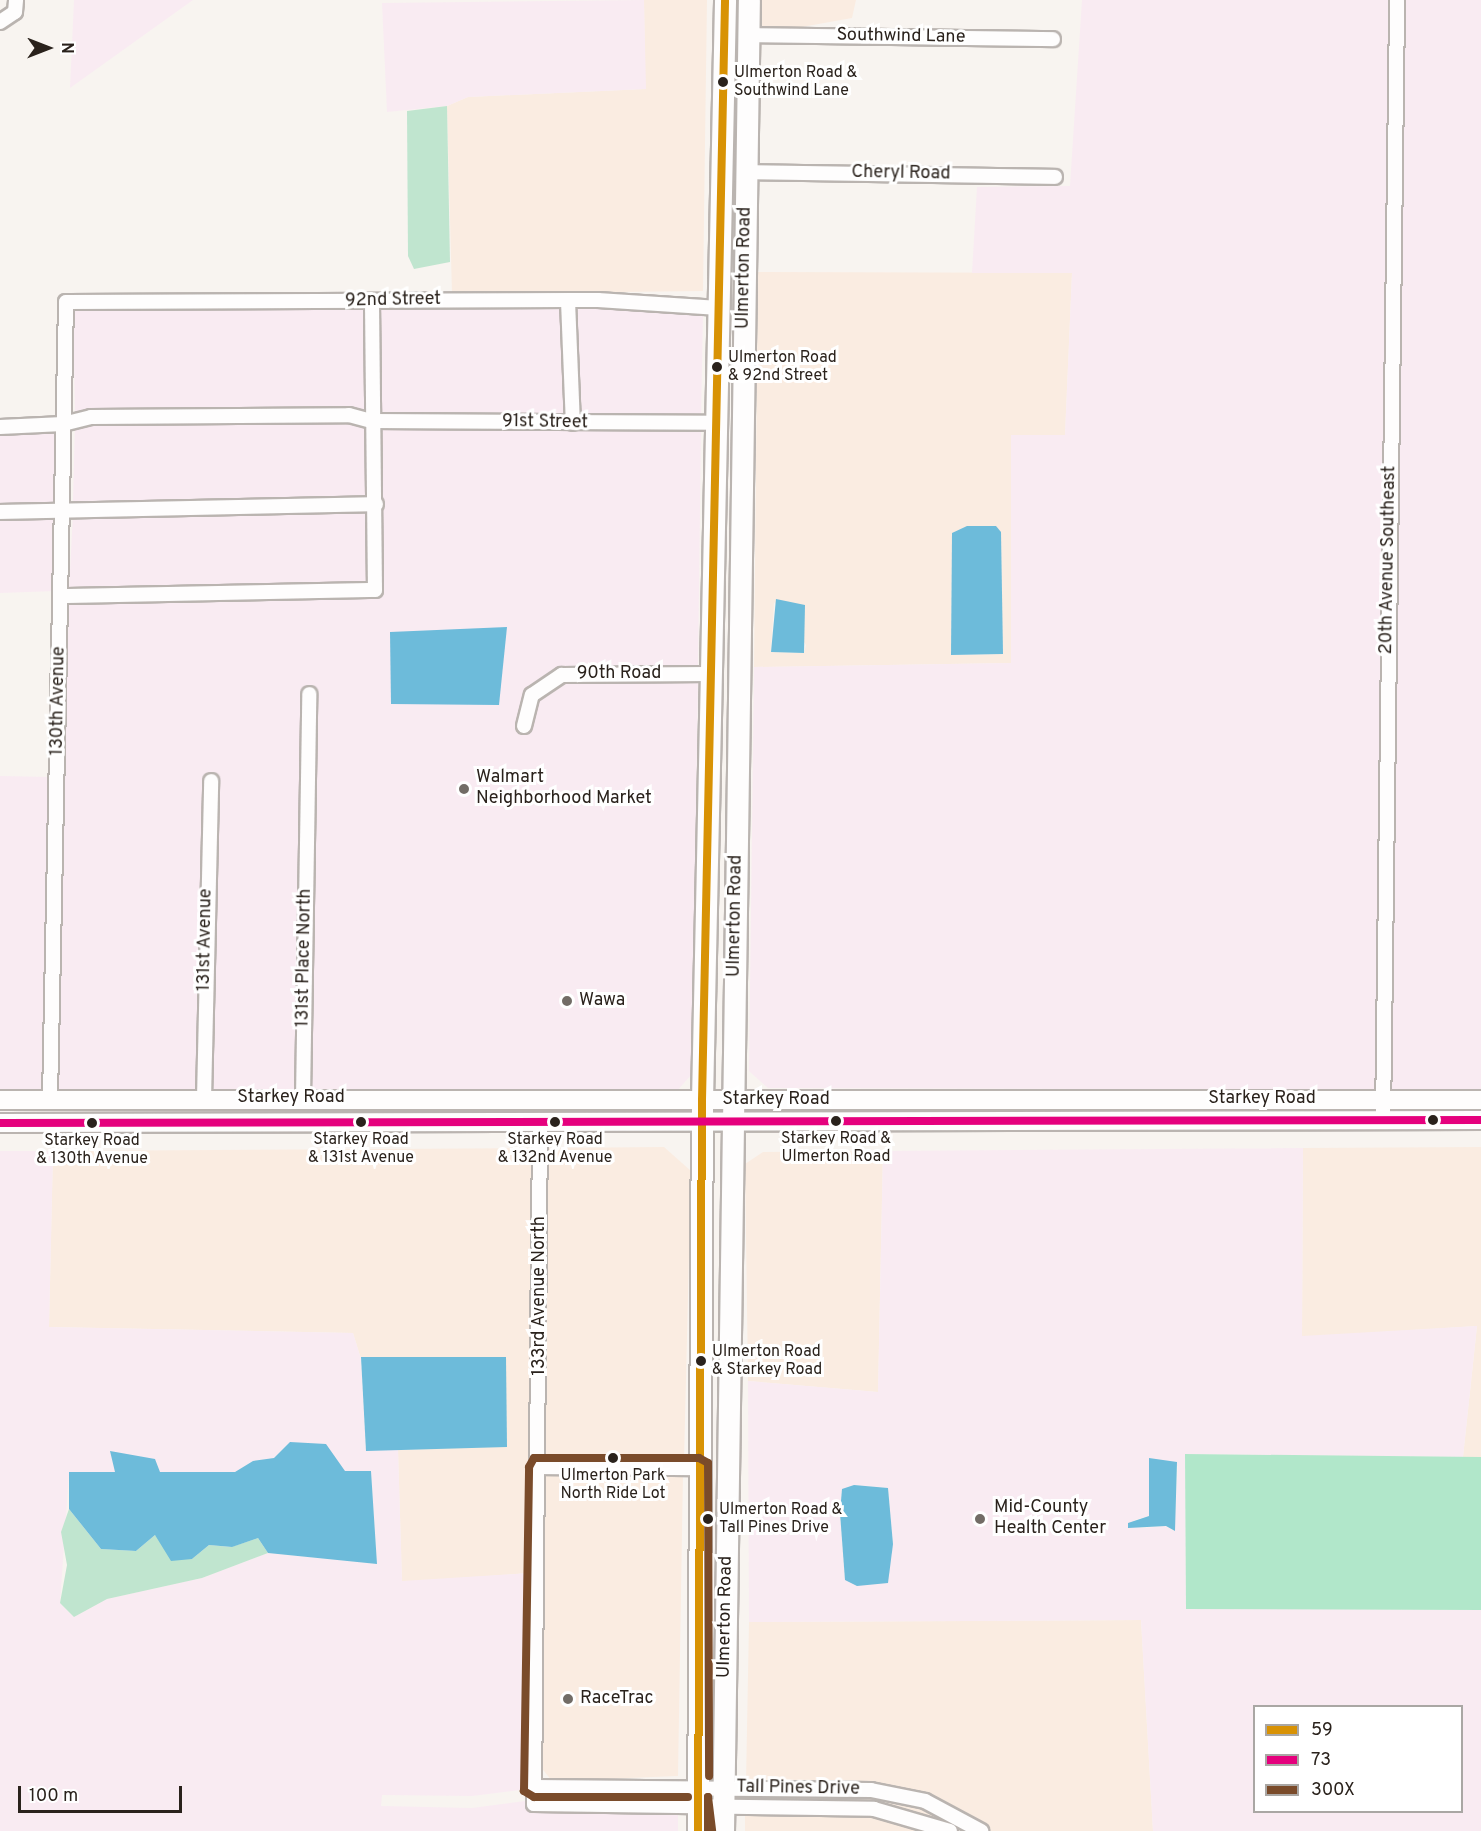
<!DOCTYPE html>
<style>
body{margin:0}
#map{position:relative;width:1481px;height:1831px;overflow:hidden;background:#f8f4f0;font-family:Overpass,sans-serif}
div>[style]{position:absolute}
.built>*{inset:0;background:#faece1}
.industrial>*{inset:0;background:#f9ebf2}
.green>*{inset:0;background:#c0e5cf}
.forest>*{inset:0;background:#b1e7ca}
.water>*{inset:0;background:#6dbbda}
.roads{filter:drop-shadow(2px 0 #bab4b0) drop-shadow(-2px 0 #bab4b0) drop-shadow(0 2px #bab4b0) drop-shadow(0 -2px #bab4b0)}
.minor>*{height:14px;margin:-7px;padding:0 7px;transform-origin:7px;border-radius:7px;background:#fefdfd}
.secondary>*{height:18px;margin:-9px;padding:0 9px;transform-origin:9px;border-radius:9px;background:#fefdfd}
.primary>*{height:21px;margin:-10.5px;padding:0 10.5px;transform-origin:10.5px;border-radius:10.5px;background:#fefdfd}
.bus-1>*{height:8px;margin:-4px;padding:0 4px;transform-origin:4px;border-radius:4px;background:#d89204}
.bus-2>*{height:8px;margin:-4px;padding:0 4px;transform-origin:4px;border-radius:4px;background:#e5007d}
.bus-3>*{height:8px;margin:-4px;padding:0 4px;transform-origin:4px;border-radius:4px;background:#7a4b2a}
.dots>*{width:16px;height:16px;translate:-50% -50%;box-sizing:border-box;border:3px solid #fff;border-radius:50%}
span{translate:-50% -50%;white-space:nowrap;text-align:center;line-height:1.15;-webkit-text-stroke:6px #fff;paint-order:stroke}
.bus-label{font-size:16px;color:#2a221c}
.left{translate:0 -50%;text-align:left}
.street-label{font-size:18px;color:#2a221c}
.poi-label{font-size:18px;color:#2a221c}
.legend{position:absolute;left:1253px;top:1705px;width:210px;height:108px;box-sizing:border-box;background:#fff;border:2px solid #aaa7a4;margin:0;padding:8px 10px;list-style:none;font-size:18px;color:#2a221c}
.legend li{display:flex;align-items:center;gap:12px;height:30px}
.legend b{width:30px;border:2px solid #aaa7a4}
.north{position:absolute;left:18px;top:18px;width:60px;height:60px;-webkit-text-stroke:4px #fff;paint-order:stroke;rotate:90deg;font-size:16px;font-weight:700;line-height:24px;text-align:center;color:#2a221c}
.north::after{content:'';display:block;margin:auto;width:21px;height:27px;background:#2a221c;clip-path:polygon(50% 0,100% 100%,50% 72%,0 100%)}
.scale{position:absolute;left:18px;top:1786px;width:164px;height:27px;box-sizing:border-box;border:3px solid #2a221c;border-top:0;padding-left:8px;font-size:18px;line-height:21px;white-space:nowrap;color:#2a221c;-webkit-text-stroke:4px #fff;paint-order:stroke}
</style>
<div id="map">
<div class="built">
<i style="clip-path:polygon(644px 0,707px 0,703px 291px,452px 294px,447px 106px,468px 97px,645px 89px)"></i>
<i style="clip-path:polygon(761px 0,856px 0,852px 18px,785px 30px,761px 30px)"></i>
<i style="clip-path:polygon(evenodd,758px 272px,1072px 273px,1065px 435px,1011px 435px,1011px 663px,754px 667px,758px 272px,963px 528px,1001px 532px,1002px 654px,951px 655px,952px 533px,963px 528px,758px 272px,774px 602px,806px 645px,804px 653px,771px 652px,774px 602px)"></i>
<i style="clip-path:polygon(664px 1147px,691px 1171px,684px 1462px,545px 1462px,547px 1148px)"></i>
<i style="clip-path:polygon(1481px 1147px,1481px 1457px,1463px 1457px,1477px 1326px,1302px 1337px,1303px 1148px)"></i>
<i style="clip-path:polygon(534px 1148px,530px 1573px,402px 1582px,398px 1450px,507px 1446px,505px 1357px,361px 1359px,353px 1333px,49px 1327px,53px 1151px)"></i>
<i style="clip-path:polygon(883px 1151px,878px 1392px,748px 1381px,745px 1164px,763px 1152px)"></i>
<i style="clip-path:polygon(545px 1473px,683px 1473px,678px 1776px,552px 1781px,540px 1766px)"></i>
<i style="clip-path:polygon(1141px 1620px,1153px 1831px,991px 1831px,926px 1795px,872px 1784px,746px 1782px,749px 1622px)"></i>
<i style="clip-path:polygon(745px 1793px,871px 1796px,922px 1806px,970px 1831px,891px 1805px,745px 1801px)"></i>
<i style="clip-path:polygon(745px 1812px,873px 1814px,936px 1831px,745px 1831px)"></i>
</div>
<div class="industrial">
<i style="clip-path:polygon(74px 0,193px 0,70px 88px)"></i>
<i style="clip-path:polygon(644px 0,646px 89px,468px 97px,447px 106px,387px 112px,382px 3px)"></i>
<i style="clip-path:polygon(1082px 0,1391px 0,1377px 1090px,768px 1088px,749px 1071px,754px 667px,1011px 663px,1011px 435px,1065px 435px,1072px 273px,972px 273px,977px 187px,1070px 186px)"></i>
<i style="clip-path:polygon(1404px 0,1481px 0,1481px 1090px,1389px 1090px)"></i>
<i style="clip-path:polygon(598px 305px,703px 312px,701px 418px,579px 417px,575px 306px)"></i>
<i style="clip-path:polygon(73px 307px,365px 308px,366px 413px,75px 412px)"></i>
<i style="clip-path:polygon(378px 307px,562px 307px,567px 417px,379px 415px)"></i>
<i style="clip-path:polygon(348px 421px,366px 425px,370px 498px,73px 501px,75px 423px)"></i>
<i style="clip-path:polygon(62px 423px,61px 502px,0 504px,0 425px)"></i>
<i style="clip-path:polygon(379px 427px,701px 429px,698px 668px,560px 670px,527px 692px,517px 731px,529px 733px,538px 698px,564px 681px,698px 680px,692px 1074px,675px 1093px,309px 1092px,316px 689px,303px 688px,297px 1092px,210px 1093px,217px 776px,205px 776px,198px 1093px,56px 1094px,69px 602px,381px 590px)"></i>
<i style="clip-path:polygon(370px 509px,369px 585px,69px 591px,73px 513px)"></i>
<i style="clip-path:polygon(60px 513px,56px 591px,0 593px,0 515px)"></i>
<i style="clip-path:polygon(0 776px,51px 777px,44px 1094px,0 1094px)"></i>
<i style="clip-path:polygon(evenodd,1303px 1148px,1302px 1336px,1477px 1326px,1463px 1457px,1185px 1454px,1186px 1608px,1481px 1610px,1481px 1831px,1153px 1831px,1141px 1620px,749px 1622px,748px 1381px,878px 1392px,883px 1151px,1303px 1148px,1149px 1458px,1178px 1466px,1174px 1531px,1166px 1526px,1141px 1528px,1134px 1520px,1149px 1516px,1149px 1458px,1303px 1148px,854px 1485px,888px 1488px,893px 1544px,845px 1580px,840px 1513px,842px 1490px,854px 1485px,1303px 1148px,1254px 1706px,1462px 1706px,1462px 1812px,1254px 1812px,1254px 1706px)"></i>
<i style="clip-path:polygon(evenodd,0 1151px,53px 1151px,49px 1327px,353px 1333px,361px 1359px,366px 1450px,398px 1450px,402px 1581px,530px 1573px,527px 1789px,472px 1796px,382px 1795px,381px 1806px,472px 1808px,533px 1800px,678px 1802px,678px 1831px,0 1831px,0 1151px,290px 1442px,345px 1471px,371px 1471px,377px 1564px,268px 1553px,202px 1578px,107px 1599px,74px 1617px,60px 1603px,69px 1473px,116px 1472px,111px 1451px,160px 1472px,235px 1472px,253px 1461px,274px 1458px,290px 1442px)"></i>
</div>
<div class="green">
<i style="clip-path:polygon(447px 106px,450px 262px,414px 269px,408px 256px,407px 111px)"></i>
<i style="clip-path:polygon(69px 1509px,101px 1549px,136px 1551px,155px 1535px,192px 1559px,209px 1545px,231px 1547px,258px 1538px,268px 1553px,202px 1578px,107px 1599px,74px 1617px,60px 1603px,67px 1565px,61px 1532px)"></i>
</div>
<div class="forest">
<i style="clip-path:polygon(1185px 1454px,1481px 1457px,1481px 1610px,1186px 1609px)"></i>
</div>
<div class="water">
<i style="clip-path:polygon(967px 526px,996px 526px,1001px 532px,1003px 654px,951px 655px,952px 533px)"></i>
<i style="clip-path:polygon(776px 599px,805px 605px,804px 653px,771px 652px)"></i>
<i style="clip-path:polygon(507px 627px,499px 705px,391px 704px,390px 632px)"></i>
<i style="clip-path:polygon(361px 1357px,506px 1357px,507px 1447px,366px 1451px)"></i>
<i style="clip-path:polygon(290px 1442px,326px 1444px,345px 1471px,371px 1471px,377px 1564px,268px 1553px,258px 1538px,232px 1547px,209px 1545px,192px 1559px,171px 1561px,155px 1535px,136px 1551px,101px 1549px,69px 1509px,69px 1472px,115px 1472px,110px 1451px,155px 1459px,160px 1472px,235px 1472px,253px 1461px,274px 1458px)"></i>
<i style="clip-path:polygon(1149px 1458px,1177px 1462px,1175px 1531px,1166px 1526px,1128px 1528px,1128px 1523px,1149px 1516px)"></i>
<i style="clip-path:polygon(854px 1485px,888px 1488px,893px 1544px,888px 1583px,857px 1586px,845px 1580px,840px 1513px,842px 1489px)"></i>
</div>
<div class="roads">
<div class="minor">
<i style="left:0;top:22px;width:18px;rotate:-34deg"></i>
<i style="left:15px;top:12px;width:12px;rotate:-85deg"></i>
<i style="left:748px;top:35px;width:305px;rotate:0.8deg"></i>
<i style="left:746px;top:172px;width:309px;rotate:0.9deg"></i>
<i style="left:568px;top:301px;width:122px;rotate:87.7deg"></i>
<i style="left:0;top:427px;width:63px;rotate:-2.7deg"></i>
<i style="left:63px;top:424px;width:29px;rotate:-14deg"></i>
<i style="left:91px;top:417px;width:258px;rotate:-0.4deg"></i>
<i style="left:349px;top:415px;width:24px;rotate:15deg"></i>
<i style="left:372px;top:421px;width:345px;rotate:0.3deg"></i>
<i style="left:0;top:512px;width:376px;rotate:-1.2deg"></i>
<i style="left:62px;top:596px;width:313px;rotate:-1.1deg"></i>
<i style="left:375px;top:590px;width:288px;rotate:-90.6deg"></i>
<i style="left:524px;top:726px;width:32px;rotate:-76deg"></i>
<i style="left:532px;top:695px;width:36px;rotate:-34deg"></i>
<i style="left:562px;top:675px;width:148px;rotate:-0.4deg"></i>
<i style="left:303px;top:1098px;width:404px;rotate:-89.1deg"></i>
<i style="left:50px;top:1099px;width:797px;rotate:-88.85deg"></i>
<i style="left:66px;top:302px;width:532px;rotate:-0.22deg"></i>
<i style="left:598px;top:300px;width:121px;rotate:3.8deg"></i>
<i style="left:204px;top:1099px;width:318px;rotate:-88.7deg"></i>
<i style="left:1383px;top:1121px;width:1121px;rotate:-89.28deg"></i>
<i style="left:540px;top:1125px;width:679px;rotate:90.51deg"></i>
<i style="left:534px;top:1804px;width:340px;rotate:0.8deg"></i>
<i style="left:874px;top:1809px;width:79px;rotate:16.1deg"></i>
<i style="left:539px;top:1467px;width:160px;rotate:0.4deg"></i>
<i style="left:534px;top:1787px;width:337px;rotate:0.5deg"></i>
<i style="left:871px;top:1790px;width:55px;rotate:11.5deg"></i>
<i style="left:925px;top:1801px;width:64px;rotate:28.2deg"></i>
</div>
<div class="secondary">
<i style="left:0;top:1100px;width:1481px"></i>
<i style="left:0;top:1123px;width:1481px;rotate:-0.12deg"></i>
</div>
<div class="primary">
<i style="left:698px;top:1831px;width:731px;rotate:-89.69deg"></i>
<i style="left:702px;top:1100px;width:1100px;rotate:-88.8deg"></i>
<i style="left:723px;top:1831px;width:1831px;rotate:-89.19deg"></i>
</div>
</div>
<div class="bus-1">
<i style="left:698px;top:1831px;width:731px;rotate:-89.69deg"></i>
<i style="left:702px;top:1100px;width:1100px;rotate:-88.8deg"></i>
</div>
<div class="bus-2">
<i style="left:0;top:1123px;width:1481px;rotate:-0.12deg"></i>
</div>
<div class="bus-3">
<i style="left:688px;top:1797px;width:154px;rotate:180deg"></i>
<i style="left:534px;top:1797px;width:12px;rotate:-149deg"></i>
<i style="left:524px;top:1791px;width:324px;rotate:-89.1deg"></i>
<i style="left:529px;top:1467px;width:10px;rotate:-61deg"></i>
<i style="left:534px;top:1458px;width:165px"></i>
<i style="left:699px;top:1458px;width:10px;rotate:29deg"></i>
<i style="left:708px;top:1463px;width:313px;rotate:89.8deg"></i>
<i style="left:708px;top:1831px;width:34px;rotate:-90deg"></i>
<i style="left:708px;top:1797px;width:34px;rotate:83deg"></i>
</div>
<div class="dots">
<i style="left:723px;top:82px;background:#2a221c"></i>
<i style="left:717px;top:367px;background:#2a221c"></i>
<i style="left:464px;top:789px;background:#726c66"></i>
<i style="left:567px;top:1001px;background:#726c66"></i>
<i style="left:1433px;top:1120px;background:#2a221c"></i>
<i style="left:836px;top:1121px;background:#2a221c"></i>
<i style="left:361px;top:1122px;background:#2a221c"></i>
<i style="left:555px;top:1122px;background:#2a221c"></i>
<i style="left:92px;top:1123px;background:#2a221c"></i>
<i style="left:701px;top:1361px;background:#2a221c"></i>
<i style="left:613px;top:1458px;background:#2a221c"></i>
<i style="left:708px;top:1519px;background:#2a221c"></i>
<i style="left:980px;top:1519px;background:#726c66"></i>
<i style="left:568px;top:1699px;background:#726c66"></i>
</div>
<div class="bus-label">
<span class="left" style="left:734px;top:82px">Ulmerton Road &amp;<br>Southwind Lane</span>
<span class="left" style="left:728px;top:367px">Ulmerton Road<br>&amp; 92nd Street</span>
<span style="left:836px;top:1148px">Starkey Road &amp;<br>Ulmerton Road</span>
<span style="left:361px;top:1149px">Starkey Road<br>&amp; 131st Avenue</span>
<span style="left:555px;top:1149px">Starkey Road<br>&amp; 132nd Avenue</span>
<span style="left:92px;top:1150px">Starkey Road<br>&amp; 130th Avenue</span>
<span class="left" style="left:712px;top:1361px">Ulmerton Road<br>&amp; Starkey Road</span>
<span style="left:613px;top:1485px">Ulmerton Park<br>North Ride Lot</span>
<span class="left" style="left:719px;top:1519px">Ulmerton Road &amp;<br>Tall Pines Drive</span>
</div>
<div class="street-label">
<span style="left:901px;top:37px;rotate:1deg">Southwind Lane</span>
<span style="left:901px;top:174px;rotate:1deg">Cheryl Road</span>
<span style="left:745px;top:268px;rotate:-89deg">Ulmerton Road</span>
<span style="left:393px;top:301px;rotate:-1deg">92nd Street</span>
<span style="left:545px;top:423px;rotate:1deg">91st Street</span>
<span style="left:1389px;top:560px;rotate:-89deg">20th Avenue Southeast</span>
<span style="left:619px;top:674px">90th Road</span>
<span style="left:59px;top:701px;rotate:-89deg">130th Avenue</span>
<span style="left:736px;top:916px;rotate:-89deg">Ulmerton Road</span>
<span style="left:206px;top:940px;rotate:-89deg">131st Avenue</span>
<span style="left:305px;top:958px;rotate:-89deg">131st Place North</span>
<span style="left:291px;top:1098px">Starkey Road</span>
<span style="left:1262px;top:1099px">Starkey Road</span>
<span style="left:776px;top:1100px">Starkey Road</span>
<span style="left:540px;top:1296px;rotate:-90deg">133rd Avenue North</span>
<span style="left:726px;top:1617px;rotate:-89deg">Ulmerton Road</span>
<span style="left:798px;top:1789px;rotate:1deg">Tall Pines Drive</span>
</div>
<div class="poi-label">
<span class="left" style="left:476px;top:789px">Walmart<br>Neighborhood Market</span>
<span class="left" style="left:579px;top:1001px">Wawa</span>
<span class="left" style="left:994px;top:1519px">Mid-County<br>Health Center</span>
<span class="left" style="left:580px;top:1699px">RaceTrac</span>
</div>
<ul class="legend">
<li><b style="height:8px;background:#d89204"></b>59</li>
<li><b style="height:8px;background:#e5007d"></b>73</li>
<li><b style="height:8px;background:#7a4b2a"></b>300X</li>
</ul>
<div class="north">N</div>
<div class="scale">100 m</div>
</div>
